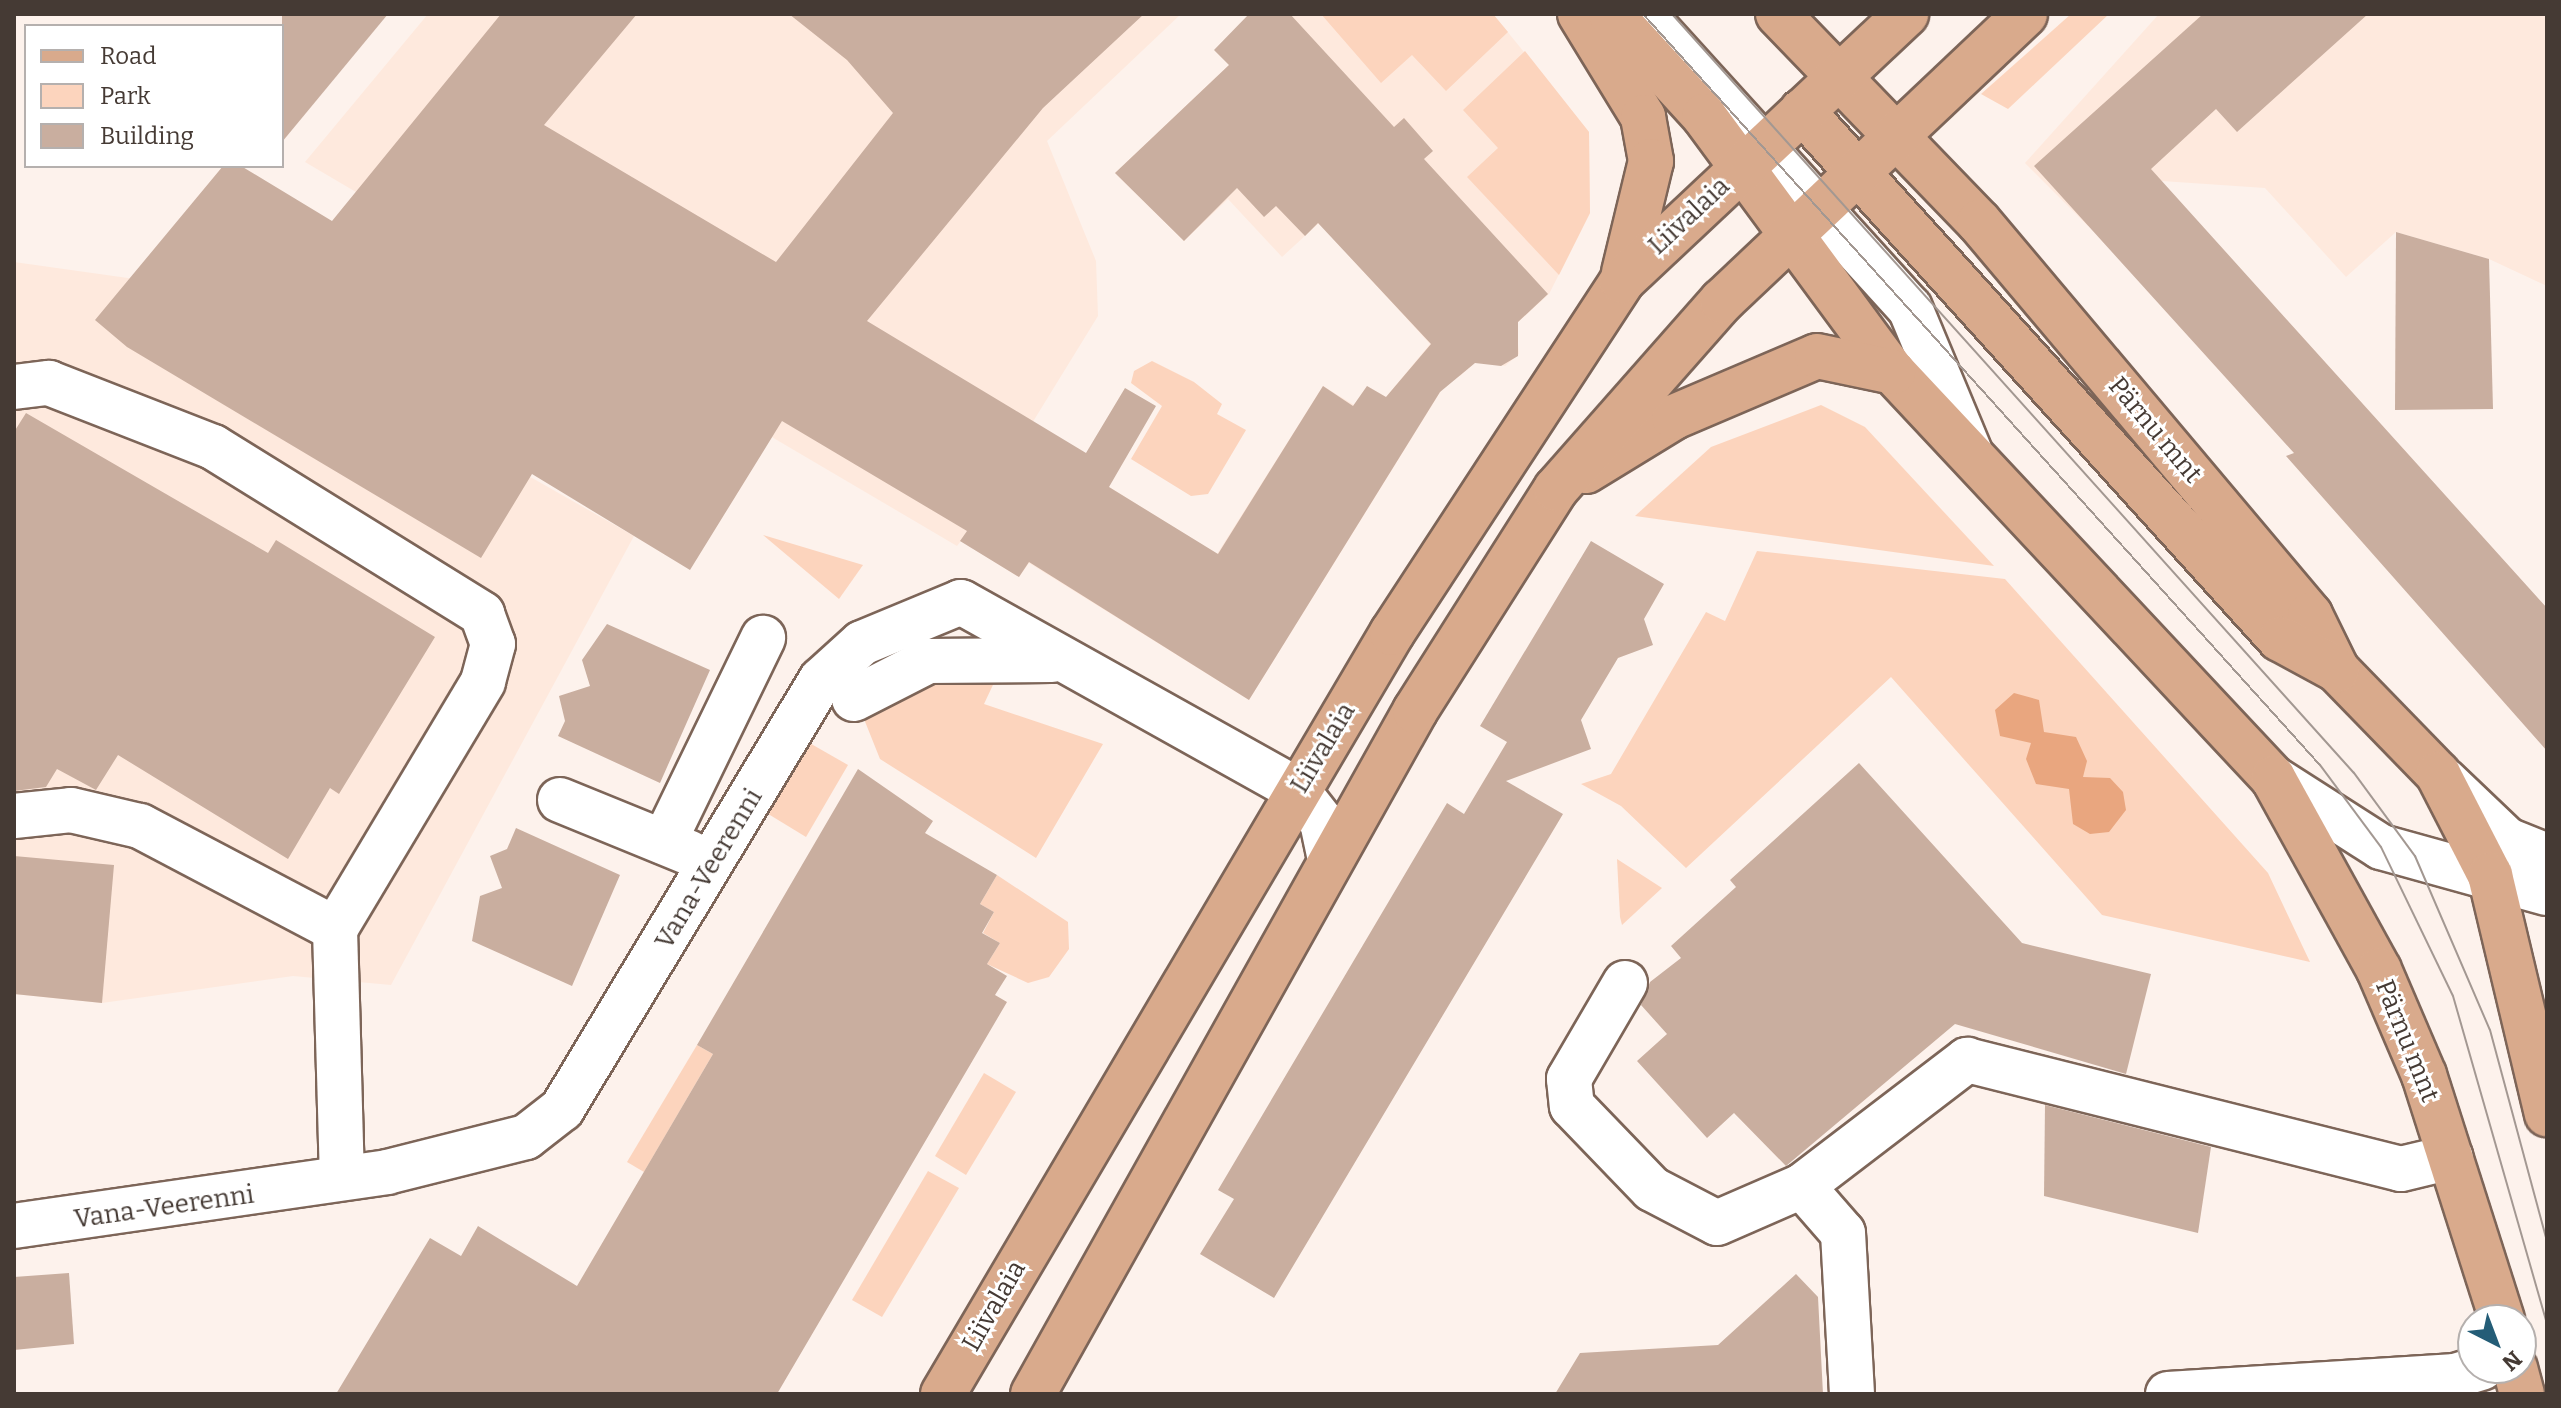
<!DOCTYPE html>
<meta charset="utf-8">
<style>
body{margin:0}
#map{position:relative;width:2561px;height:1408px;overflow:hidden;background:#fdf2ec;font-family:Bitter,serif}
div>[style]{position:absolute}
.built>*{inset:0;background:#fee9dd}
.green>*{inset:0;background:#fcd4bd}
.water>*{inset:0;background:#e9a67f}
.building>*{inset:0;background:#c9ae9f}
.roads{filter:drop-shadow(2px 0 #7d6558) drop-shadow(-2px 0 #7d6558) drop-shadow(0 2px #7d6558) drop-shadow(0 -2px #7d6558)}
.minor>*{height:44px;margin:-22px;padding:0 22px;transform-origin:22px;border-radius:22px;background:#fff}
.major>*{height:44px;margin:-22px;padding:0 22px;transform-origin:22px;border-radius:22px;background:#d9aa8c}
.tram>*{height:2px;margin:-1px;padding:0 1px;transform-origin:1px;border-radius:1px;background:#a39892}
span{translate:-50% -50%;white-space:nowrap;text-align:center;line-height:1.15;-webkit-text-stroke:6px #fff;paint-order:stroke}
.street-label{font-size:26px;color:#453a34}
.frame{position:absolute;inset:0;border:16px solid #453a34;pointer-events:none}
.legend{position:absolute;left:24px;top:24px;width:260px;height:144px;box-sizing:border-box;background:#fff;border:2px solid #b5b0ae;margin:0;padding:10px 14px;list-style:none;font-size:24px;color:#453a34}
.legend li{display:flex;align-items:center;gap:16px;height:40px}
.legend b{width:40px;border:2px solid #b5b0ae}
.north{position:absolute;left:2457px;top:1304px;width:80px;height:80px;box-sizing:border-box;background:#fff;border:2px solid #b5b0ae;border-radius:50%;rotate:138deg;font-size:22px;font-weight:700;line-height:32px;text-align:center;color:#453a34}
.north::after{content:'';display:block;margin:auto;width:28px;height:36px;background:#245d77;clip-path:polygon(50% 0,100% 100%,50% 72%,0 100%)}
</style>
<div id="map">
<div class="built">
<i style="clip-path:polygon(428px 14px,1181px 14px,1047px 141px,1096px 261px,1098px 316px,970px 524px,1077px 467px,1217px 554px,1323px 386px,1354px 405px,1367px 386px,1386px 397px,1430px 344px,1319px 223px,1282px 257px,1228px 199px,1184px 241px,1115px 173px,1229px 65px,1249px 14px,1493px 14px,1589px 132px,1590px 213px,1549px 294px,1516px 324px,1519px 354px,1505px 366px,1479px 359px,1460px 376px,1454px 370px,1249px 700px,1029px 563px,1019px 577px,961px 541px,957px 546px,305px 162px)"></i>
<i style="clip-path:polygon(2159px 14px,2547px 14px,2547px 286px,2489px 259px,2396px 232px,2346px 277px,2265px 188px,2162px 181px,2088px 226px,2025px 163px)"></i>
<i style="clip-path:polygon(14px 262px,199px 288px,634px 536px,391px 985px,293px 976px,102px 1003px,14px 994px)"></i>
</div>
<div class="green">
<i style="clip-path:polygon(1321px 14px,1493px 14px,1508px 32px,1446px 91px,1412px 55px,1381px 83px)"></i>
<i style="clip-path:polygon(2071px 14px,2109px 14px,2008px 109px,1981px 94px)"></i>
<i style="clip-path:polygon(1525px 51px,1589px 132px,1590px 213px,1559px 275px,1467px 177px,1498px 148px,1463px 110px)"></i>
<i style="clip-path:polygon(1152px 361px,1194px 382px,1222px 404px,1217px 414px,1246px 430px,1208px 494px,1191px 496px,1131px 459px,1162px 406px,1131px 383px,1134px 371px)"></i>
<i style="clip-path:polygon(1821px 405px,1865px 427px,1994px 566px,1635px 516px,1711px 447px)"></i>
<i style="clip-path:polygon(763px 535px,863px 565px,839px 599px)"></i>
<i style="clip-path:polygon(1757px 551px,2005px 579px,2268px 873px,2310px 962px,2102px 915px,1891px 677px,1686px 868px,1621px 806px,1581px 784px,1611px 774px,1706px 612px,1725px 621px)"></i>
<i style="clip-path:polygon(999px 672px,984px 704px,1103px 744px,1036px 858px,880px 759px,860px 709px,926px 676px)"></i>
<i style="clip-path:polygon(806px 741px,848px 765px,806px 837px,765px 812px)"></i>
<i style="clip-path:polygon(1617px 859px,1662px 888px,1622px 925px,1620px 917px)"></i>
<i style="clip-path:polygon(997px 875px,1068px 922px,1069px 949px,1049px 977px,1028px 983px,987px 964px,1000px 943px,983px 933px,994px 912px,980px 904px)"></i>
<i style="clip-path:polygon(697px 1045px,713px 1054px,644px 1172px,627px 1162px)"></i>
<i style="clip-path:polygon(984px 1073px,1016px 1092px,966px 1175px,935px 1156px)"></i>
<i style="clip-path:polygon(928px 1171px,959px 1188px,882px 1317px,852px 1300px)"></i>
</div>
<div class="water">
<i style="clip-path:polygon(2014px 693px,2039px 700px,2044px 732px,2076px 737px,2087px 761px,2083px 777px,2110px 778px,2123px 792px,2126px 810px,2109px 832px,2090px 834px,2073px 824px,2069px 789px,2036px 784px,2026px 759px,2031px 743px,2000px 736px,1995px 710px)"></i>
</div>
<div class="building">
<i style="clip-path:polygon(282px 14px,388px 14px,282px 142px)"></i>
<i style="clip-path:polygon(501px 14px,637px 14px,544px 125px,776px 262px,893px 113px,847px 60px,789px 14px,1144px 14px,1043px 108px,867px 321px,1086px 453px,1125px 388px,1156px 406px,1109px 487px,1218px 554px,1323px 386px,1353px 406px,1367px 386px,1386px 397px,1431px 344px,1318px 223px,1305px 236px,1276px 206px,1264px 217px,1237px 188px,1184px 241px,1115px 173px,1229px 65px,1214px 50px,1249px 14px,1290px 14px,1394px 127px,1404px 118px,1433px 151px,1424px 159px,1548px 294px,1518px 322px,1518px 356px,1501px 366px,1475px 363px,1440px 392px,1249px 700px,1029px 562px,1019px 577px,960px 541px,967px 531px,782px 421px,690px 570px,532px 474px,481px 558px,127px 347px,95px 320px,223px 166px,241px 166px,332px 221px)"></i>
<i style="clip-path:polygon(2203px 14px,2368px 14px,2237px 132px,2216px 109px,2151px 169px,2547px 608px,2547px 751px,2286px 456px,2294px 453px,2034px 166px)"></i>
<i style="clip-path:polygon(2396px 232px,2489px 259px,2493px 409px,2395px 410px)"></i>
<i style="clip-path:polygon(26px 413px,268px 553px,276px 540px,435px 637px,339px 794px,330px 788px,288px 859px,118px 755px,96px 790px,57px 769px,46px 787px,14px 791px,14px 432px)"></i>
<i style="clip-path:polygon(1591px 541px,1664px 584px,1644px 619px,1653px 645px,1618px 658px,1581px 720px,1591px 749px,1506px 781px,1563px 814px,1274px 1298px,1200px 1254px,1234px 1199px,1218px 1190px,1447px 803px,1464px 814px,1507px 742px,1480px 726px)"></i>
<i style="clip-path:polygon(607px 624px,710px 670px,660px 783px,558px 736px,565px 721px,559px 696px,590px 686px,582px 660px)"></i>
<i style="clip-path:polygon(1859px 763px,2022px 943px,2151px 974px,2126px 1074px,1955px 1024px,1786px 1166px,1734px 1113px,1707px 1138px,1637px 1061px,1667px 1034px,1641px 1005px,1650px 982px,1681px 958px,1671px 946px,1736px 887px,1730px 880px)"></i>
<i style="clip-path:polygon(858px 769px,933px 821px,925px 833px,997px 875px,980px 904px,994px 912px,982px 933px,1000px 943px,987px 964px,1007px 976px,995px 995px,1007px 1002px,777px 1394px,336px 1394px,430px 1238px,461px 1256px,478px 1226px,577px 1286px,713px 1054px,697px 1045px)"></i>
<i style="clip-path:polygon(516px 828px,620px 875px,572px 986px,472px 941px,480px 896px,502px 888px,490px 856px,507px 849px)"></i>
<i style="clip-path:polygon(14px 856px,114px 865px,102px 1003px,14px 994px)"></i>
<i style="clip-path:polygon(2045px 1105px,2211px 1147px,2198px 1233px,2044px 1196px)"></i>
<i style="clip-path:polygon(69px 1273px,74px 1344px,14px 1350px,14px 1277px)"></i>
<i style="clip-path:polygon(1796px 1274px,1818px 1297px,1823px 1394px,1555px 1394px,1580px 1353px,1718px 1345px)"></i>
</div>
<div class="roads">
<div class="minor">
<i style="left:1643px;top:14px;width:397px;rotate:47.8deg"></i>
<i style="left:1910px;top:308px;width:156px;rotate:67.4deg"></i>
<i style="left:14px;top:387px;width:35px;rotate:-7deg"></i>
<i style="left:49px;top:383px;width:176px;rotate:21.3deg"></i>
<i style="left:213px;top:447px;width:317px;rotate:31.8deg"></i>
<i style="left:482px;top:614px;width:32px;rotate:70deg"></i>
<i style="left:493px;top:644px;width:39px;rotate:105deg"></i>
<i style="left:483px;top:682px;width:288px;rotate:120.9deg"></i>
<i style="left:335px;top:929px;width:249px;rotate:88.4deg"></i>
<i style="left:854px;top:699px;width:83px;rotate:-27.2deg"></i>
<i style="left:928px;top:661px;width:124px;rotate:-0.5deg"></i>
<i style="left:2273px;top:778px;width:128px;rotate:32.6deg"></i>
<i style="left:2381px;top:847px;width:172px;rotate:15.5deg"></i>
<i style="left:2444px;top:780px;width:87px;rotate:43.6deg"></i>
<i style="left:2507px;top:840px;width:43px;rotate:21.8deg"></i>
<i style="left:560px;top:800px;width:140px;rotate:22.2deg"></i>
<i style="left:14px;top:816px;width:57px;rotate:-6deg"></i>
<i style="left:71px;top:810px;width:71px;rotate:13.1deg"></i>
<i style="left:140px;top:826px;width:221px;rotate:27.8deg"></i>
<i style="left:664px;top:842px;width:227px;rotate:-64.1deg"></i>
<i style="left:1625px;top:983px;width:111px;rotate:120.3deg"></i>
<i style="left:1569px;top:1079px;width:27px;rotate:84deg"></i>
<i style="left:1572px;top:1106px;width:115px;rotate:46.1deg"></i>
<i style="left:1652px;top:1189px;width:73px;rotate:27.6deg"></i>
<i style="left:1717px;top:1223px;width:93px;rotate:-23.5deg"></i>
<i style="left:1802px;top:1186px;width:208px;rotate:-37.4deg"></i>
<i style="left:1967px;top:1060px;width:447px;rotate:14.1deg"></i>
<i style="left:2401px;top:1169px;width:51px;rotate:-13.5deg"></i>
<i style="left:1802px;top:1186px;width:62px;rotate:48.9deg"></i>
<i style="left:1843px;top:1233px;width:161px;rotate:86.8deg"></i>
<i style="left:14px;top:1226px;width:377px;rotate:-8.2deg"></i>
<i style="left:387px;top:1172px;width:143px;rotate:-14.1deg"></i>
<i style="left:526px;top:1137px;width:46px;rotate:-37.9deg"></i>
<i style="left:562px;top:1109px;width:501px;rotate:-58.88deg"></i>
<i style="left:821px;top:680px;width:55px;rotate:-42.1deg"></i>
<i style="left:862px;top:643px;width:107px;rotate:-22.5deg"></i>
<i style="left:961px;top:602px;width:385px;rotate:29.2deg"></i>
<i style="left:1297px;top:790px;width:41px;rotate:52deg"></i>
<i style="left:1322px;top:822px;width:40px;rotate:78deg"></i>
<i style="left:2168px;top:1394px;width:288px;rotate:-3.6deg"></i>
<i style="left:2455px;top:1376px;width:28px;rotate:-17deg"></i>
</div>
<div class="major">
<i style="left:1580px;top:14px;width:121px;rotate:58.5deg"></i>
<i style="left:1643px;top:117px;width:45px;rotate:79.7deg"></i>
<i style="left:1651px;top:161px;width:115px;rotate:103.6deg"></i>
<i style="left:1611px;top:14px;width:138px;rotate:47.6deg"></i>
<i style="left:1704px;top:116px;width:318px;rotate:53.6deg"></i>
<i style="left:1893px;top:372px;width:556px;rotate:46.89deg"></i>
<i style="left:2273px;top:778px;width:219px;rotate:61.1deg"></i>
<i style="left:2379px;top:970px;width:114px;rotate:66.8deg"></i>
<i style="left:2424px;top:1075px;width:257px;rotate:72.3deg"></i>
<i style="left:1778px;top:14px;width:289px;rotate:46deg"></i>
<i style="left:1979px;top:222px;width:514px;rotate:49.89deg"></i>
<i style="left:2310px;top:615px;width:61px;rotate:63.9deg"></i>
<i style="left:2337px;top:670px;width:145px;rotate:45.8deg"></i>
<i style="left:2438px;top:774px;width:114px;rotate:62.8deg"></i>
<i style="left:2490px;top:875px;width:246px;rotate:76.6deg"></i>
<i style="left:1802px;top:111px;width:712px;rotate:47.85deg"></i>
<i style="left:2280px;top:639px;width:65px;rotate:28.5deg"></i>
<i style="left:1586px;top:471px;width:103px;rotate:-31.5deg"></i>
<i style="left:1674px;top:417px;width:155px;rotate:-23.1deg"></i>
<i style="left:1817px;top:356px;width:78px;rotate:11.9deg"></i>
<i style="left:2515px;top:1368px;width:27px;rotate:75deg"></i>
<i style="left:943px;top:1394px;width:884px;rotate:-59.46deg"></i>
<i style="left:1392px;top:633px;width:420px;rotate:-56.8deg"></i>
<i style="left:1622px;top:281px;width:390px;rotate:-43.2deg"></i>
<i style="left:1033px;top:1394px;width:783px;rotate:-60.78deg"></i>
<i style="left:1415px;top:711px;width:263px;rotate:-57.6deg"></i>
<i style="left:1556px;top:489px;width:251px;rotate:-48.6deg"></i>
<i style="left:1722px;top:301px;width:417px;rotate:-43.4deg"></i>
</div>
</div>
<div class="tram">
<i style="left:1643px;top:14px;width:1011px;rotate:47.97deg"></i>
<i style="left:2320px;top:765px;width:102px;rotate:53.4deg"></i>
<i style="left:2381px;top:847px;width:165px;rotate:64.2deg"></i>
<i style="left:2453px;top:996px;width:340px;rotate:74deg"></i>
<i style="left:1672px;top:14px;width:1020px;rotate:48.06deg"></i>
<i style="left:2354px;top:773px;width:103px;rotate:53.7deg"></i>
<i style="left:2415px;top:856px;width:189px;rotate:66.7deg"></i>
<i style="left:2490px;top:1030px;width:219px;rotate:74.9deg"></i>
</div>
<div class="street-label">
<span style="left:1689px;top:216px;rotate:-43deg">Liivalaia</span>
<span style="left:2155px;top:430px;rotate:50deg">Pärnu mnt</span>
<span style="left:1323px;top:748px;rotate:-59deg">Liivalaia</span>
<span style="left:709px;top:869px;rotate:-59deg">Vana-Veerenni</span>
<span style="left:2407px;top:1041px;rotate:68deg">Pärnu mnt</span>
<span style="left:164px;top:1207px;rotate:-8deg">Vana-Veerenni</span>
<span style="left:994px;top:1306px;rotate:-60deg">Liivalaia</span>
</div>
<div class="frame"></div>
<ul class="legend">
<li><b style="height:10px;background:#d9aa8c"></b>Road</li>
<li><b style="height:22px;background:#fcd4bd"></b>Park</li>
<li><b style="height:22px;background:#c9ae9f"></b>Building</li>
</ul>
<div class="north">N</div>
</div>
